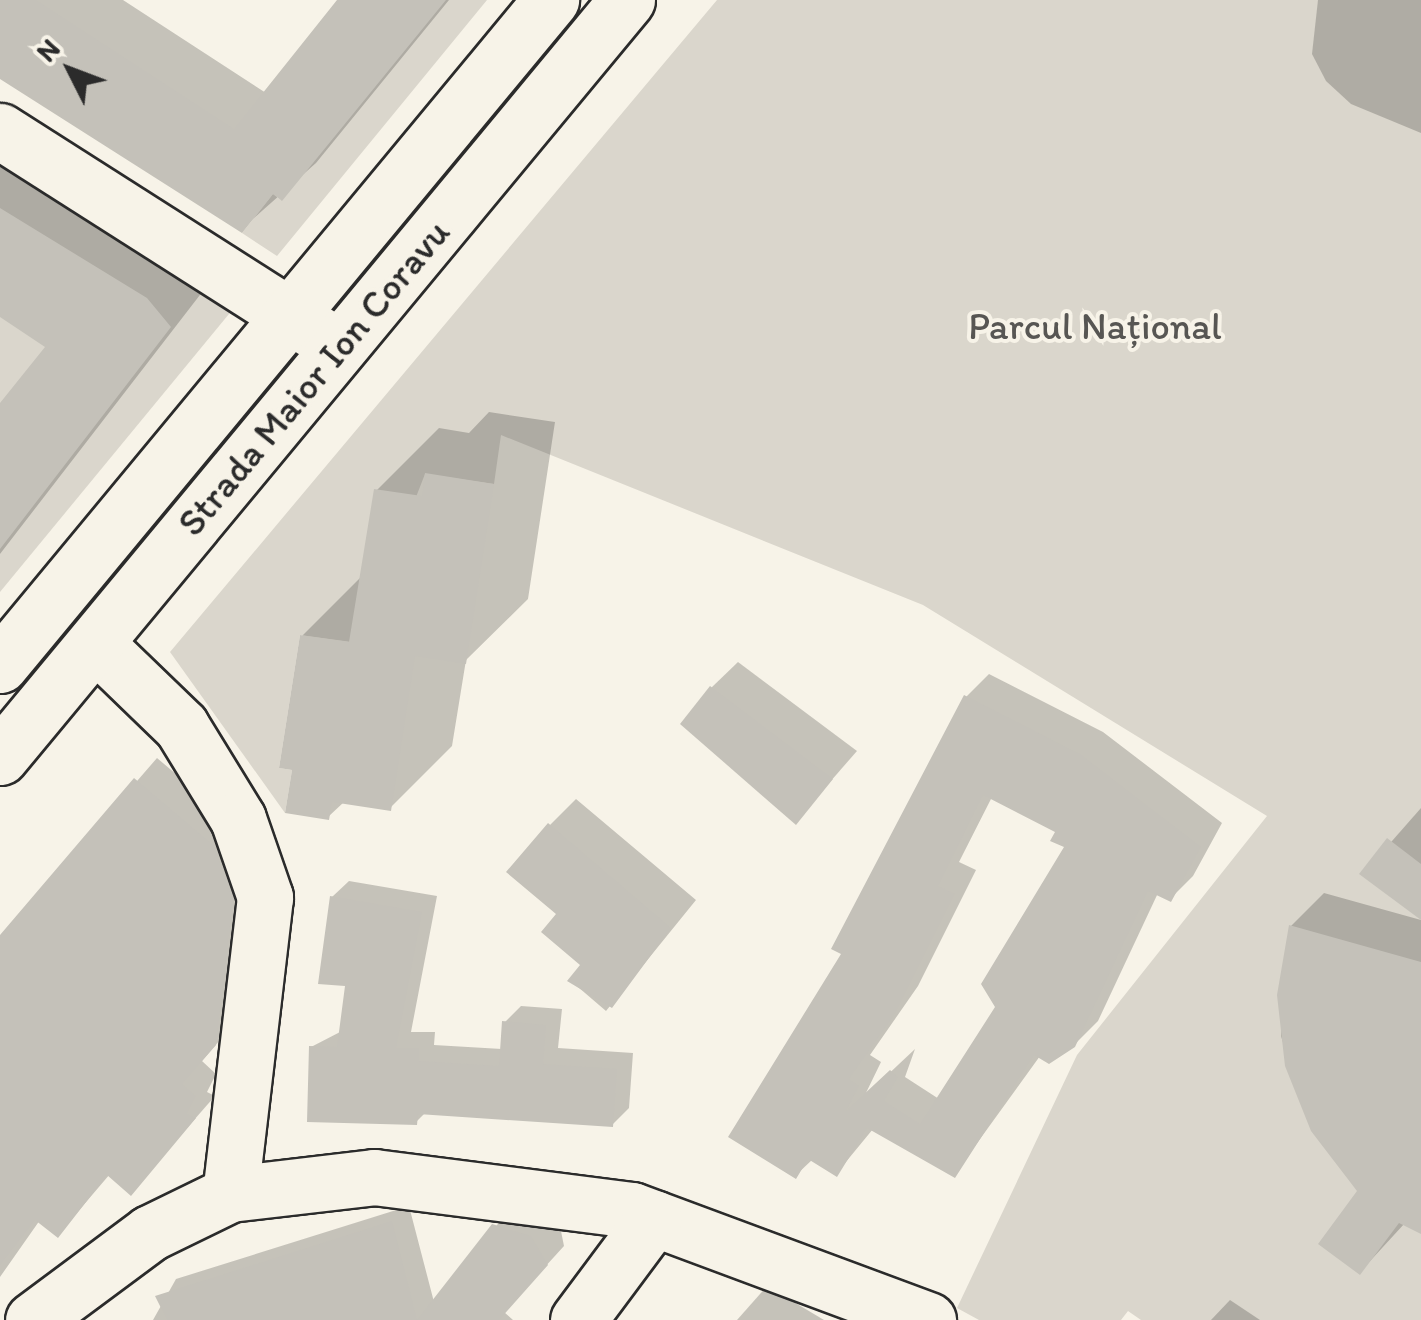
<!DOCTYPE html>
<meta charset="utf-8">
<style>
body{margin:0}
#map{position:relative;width:1421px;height:1320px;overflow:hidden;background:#f7f3e8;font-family:Itim,sans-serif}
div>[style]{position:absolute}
.green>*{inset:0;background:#dad6cc}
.water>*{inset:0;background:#afaca4}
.shadow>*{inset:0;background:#0003}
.building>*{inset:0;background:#c4c1b9}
.roads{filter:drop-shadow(2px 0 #2b2b2b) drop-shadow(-2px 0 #2b2b2b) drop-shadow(0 2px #2b2b2b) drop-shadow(0 -2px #2b2b2b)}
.minor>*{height:55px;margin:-27.5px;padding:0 27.5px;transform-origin:27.5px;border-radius:27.5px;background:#f7f3e8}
span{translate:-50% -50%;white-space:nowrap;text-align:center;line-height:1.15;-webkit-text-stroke:8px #f7f3e8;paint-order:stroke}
.park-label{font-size:38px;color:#575653}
.street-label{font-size:38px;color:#2b2b2b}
.north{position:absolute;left:20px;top:20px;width:100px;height:100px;-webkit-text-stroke:8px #f7f3e8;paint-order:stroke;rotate:312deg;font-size:28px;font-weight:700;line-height:40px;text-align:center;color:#2b2b2b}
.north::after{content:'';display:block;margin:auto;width:35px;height:45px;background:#2b2b2b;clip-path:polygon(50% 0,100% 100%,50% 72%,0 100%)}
</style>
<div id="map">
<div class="green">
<i style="clip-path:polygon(445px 0,487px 0,277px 256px,242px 233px,273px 194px,281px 200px)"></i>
<i style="clip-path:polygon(717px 0,1421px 0,1421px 1320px,1141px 1320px,1128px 1311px,1121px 1320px,979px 1320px,957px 1308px,1077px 1055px,1267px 816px,923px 605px,501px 435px,494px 484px,425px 474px,359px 643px,300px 635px,279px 768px,292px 770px,285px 813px,170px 652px)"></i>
<i style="clip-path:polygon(0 155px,238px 303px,0 592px)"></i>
</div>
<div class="water">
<i style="clip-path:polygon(1318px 0,1421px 0,1421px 133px,1351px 104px,1326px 81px,1312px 54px)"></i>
</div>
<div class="shadow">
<i style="clip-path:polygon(0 0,123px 0,266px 93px,340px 0,449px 0,316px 163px,245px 226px,0 76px)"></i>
<i style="clip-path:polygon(0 149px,203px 291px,0 554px,0 407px,49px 346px,0 314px)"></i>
<i style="clip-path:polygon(489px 412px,555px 422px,528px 599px,466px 660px,452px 746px,390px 808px,344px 802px,328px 817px,295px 768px,302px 636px,363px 575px,376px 491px,439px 428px,469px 433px)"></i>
<i style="clip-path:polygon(738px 662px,857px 751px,795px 822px,711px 688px)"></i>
<i style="clip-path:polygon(evenodd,989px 674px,1103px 732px,1222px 823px,1193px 876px,1170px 899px,1158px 893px,1098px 1021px,1073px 1046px,1040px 1056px,954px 1175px,873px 1129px,836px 1174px,813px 1159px,795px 1176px,845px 953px,966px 697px,989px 674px,992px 797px,1058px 830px,1067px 846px,998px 1007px,939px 1099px,905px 1077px,915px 1049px,864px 1097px,881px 1062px,870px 1055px,918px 986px,976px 870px,959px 862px,992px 797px)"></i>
<i style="clip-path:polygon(157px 758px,235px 824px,254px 877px,237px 1020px,202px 1061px,216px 1074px,207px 1092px,215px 1096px,131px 1192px,110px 1174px,58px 1235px,40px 1220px,0 1277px,0 939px)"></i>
<i style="clip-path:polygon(576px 799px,696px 900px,606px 1011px,571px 981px,584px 965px,560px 914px,550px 825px)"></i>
<i style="clip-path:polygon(1421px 808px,1421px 917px,1363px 874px)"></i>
<i style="clip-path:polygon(349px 881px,437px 896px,411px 1032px,435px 1032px,434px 1045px,502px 1049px,504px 1023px,521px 1006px,562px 1009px,558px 1048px,633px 1053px,629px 1108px,612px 1125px,426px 1112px,416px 1122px,311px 1047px,342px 1031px,347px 984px,332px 897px)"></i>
<i style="clip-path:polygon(1324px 893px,1421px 920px,1421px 1229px,1405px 1223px,1360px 1272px,1361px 1192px,1307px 1119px,1281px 1036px,1291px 926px)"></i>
<i style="clip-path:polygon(409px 1206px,434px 1302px,511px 1208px,561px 1231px,564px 1246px,504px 1312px,513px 1320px,153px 1320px,176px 1279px)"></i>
<i style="clip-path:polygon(767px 1286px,824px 1320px,737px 1320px)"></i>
<i style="clip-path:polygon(1230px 1300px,1260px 1320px,1211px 1320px)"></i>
</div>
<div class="building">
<i style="clip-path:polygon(0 0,36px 0,234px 129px,337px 0,446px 0,282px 201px,273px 194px,242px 233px,0 79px)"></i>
<i style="clip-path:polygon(0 208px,147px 298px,171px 327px,0 549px,0 403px,45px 347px,0 317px)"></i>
<i style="clip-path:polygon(425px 473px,494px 484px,466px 664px,415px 656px,391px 811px,332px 802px,329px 820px,285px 813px,292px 770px,279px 768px,300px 635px,349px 642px,374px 489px,422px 496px)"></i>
<i style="clip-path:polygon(710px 686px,833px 779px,796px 825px,680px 724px)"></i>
<i style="clip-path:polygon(evenodd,964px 695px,1080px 754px,1201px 847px,1171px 902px,1148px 891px,1075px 1047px,1049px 1064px,1034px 1055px,955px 1178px,867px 1128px,837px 1177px,808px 1159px,796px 1179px,728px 1137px,841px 954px,831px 949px,964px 695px,983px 795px,1055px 832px,1050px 841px,1064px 847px,981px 984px,995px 1007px,920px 1124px,884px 1101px,898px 1077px,890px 1070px,846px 1111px,859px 1086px,849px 1079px,896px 1012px,955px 894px,938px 886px,983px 795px)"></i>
<i style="clip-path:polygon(134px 778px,214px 846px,233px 900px,216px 1045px,182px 1084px,196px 1096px,187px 1114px,196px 1118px,131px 1196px,107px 1175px,58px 1238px,35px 1220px,0 1265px,0 935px)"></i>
<i style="clip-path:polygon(548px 823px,671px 928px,612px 1008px,567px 981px,580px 965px,541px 932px,556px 914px,506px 872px)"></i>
<i style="clip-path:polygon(1387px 838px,1421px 864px,1421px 920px,1359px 874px)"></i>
<i style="clip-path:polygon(330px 896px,422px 912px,396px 1048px,419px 1048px,419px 1061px,499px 1066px,502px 1021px,546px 1025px,543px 1064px,617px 1069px,613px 1127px,418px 1114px,417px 1125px,307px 1122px,309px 1046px,337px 1047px,345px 986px,318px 984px)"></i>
<i style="clip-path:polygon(1289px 925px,1421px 962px,1421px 1234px,1399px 1223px,1360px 1275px,1318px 1244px,1357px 1191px,1311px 1131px,1285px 1066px,1277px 995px)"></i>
<i style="clip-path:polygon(392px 1221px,417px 1320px,492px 1224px,531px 1236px,548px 1265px,499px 1320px,167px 1320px,155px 1296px)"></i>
</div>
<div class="roads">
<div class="minor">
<i style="left:0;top:131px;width:379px;rotate:32.5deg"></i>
<i style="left:95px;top:643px;width:120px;rotate:44deg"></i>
<i style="left:181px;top:726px;width:109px;rotate:58.5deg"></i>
<i style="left:238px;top:819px;width:83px;rotate:70.9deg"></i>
<i style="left:265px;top:897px;width:299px;rotate:96.7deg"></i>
<i style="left:0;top:665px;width:864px;rotate:-50.36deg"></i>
<i style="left:0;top:757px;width:983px;rotate:-50.37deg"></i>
<i style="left:33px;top:1320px;width:146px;rotate:-36.6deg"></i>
<i style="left:150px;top:1233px;width:89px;rotate:-26deg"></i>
<i style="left:230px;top:1194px;width:145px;rotate:-6.7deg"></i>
<i style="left:374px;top:1177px;width:260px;rotate:7.3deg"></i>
<i style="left:632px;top:1210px;width:316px;rotate:20.4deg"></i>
<i style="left:578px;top:1320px;width:127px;rotate:-53.3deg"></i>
</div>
</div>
<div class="park-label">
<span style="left:1095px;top:327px">Parcul Național</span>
</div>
<div class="street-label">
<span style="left:314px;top:378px;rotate:-50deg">Strada Maior Ion Coravu</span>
</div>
<div class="north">N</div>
</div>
